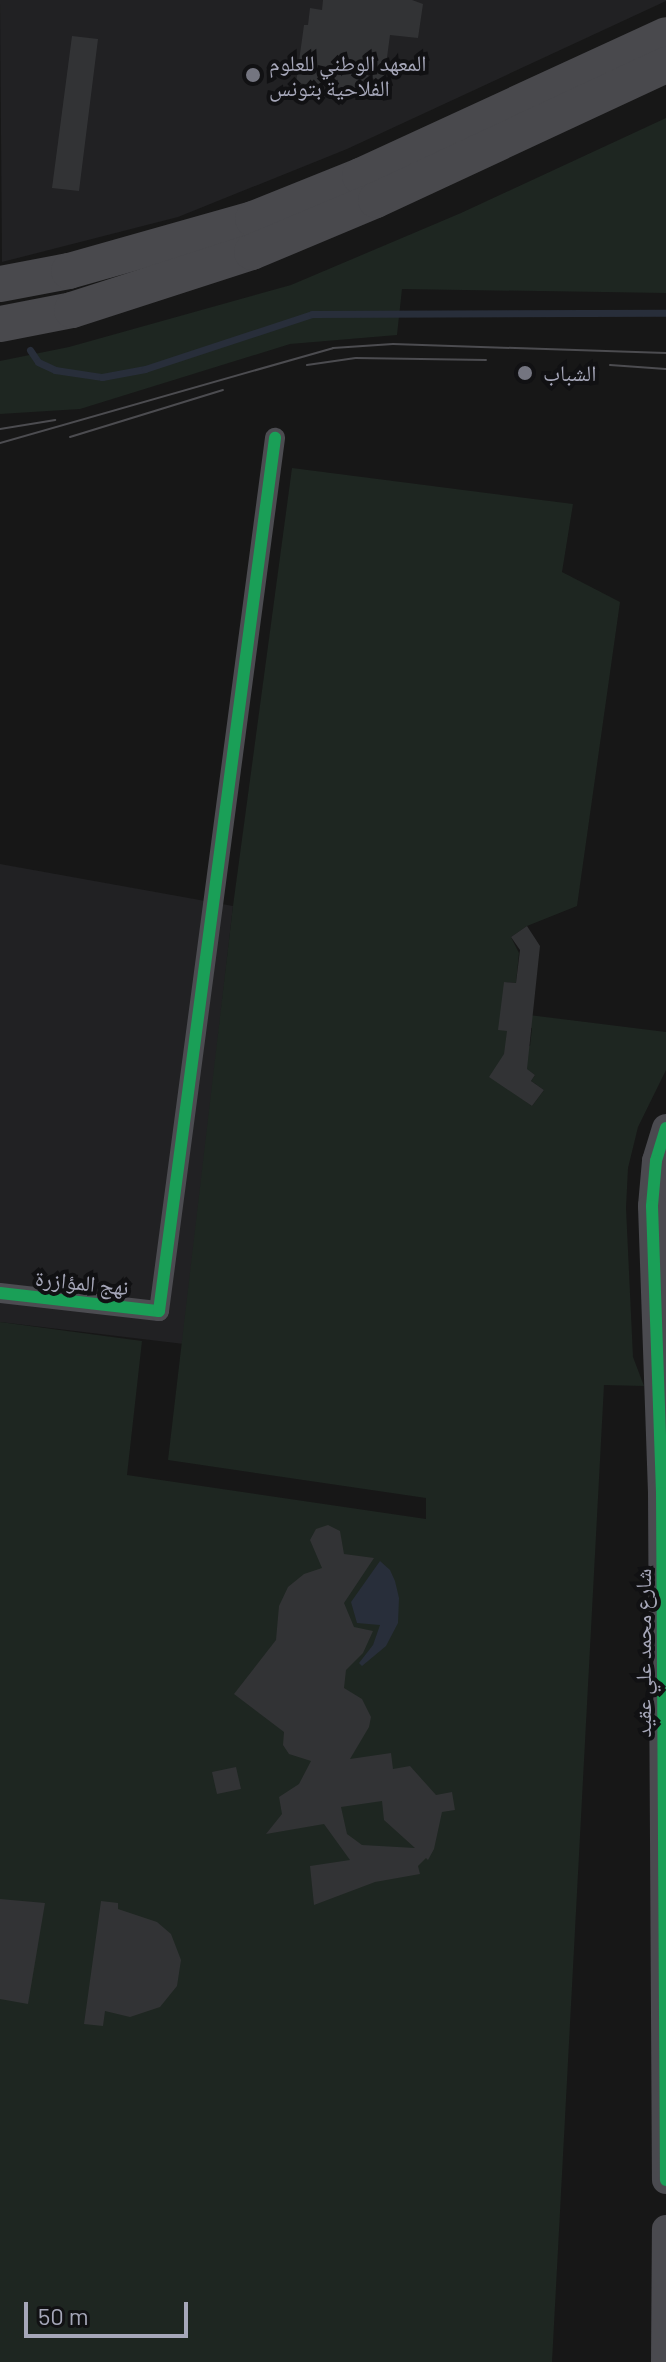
<!DOCTYPE html>
<meta charset="utf-8">
<style>
body{margin:0}
#map{position:relative;width:666px;height:2362px;overflow:hidden;background:#171717;font-family:Barlow,"Noto Naskh Arabic",sans-serif}
div>[style]{position:absolute}
.built>*{inset:0;background:#212123}
.green>*{inset:0;background:#1e2621}
.water>*{inset:0;background:#282e3a}
.stream>*{height:7px;margin:-3.5px;padding:0 3.5px;transform-origin:3.5px;border-radius:3.5px;background:#282e3a}
.building>*{inset:0;background:#323335}
.street>*{height:20px;margin:-10px;padding:0 10px;transform-origin:10px;border-radius:10px;background:#4c4c51}
.secondary>*{height:28px;margin:-14px;padding:0 14px;transform-origin:14px;border-radius:14px;background:#4a4a4f}
.highway>*{height:36px;margin:-18px;padding:0 18px;transform-origin:18px;border-radius:18px;background:#49494d}
.tram>*{height:2px;margin:-1px;padding:0 1px;transform-origin:1px;border-radius:1px;background:#4c4c50}
.cycleway>*{height:12px;margin:-6px;padding:0 6px;transform-origin:6px;border-radius:6px;background:#1a9f57}
.dots>*{width:22px;height:22px;translate:-50% -50%;box-sizing:border-box;border:4px solid #111113;border-radius:50%}
span{translate:-50% -50%;white-space:nowrap;text-align:center;line-height:1.15;-webkit-text-stroke:8px #111113;paint-order:stroke}
.poi-label{font-size:22px;color:#a6a7b9}
.left{translate:0 -50%;text-align:left}
.street-label{font-size:22px;color:#a6a7b9}
.scale{position:absolute;left:24px;top:2302px;width:164px;height:36px;box-sizing:border-box;border:4px solid #a6a7b9;border-top:0;padding-left:10px;font-size:24px;line-height:28px;white-space:nowrap;color:#a6a7b9;-webkit-text-stroke:6px #111113;paint-order:stroke}
</style>
<div id="map">
<div class="built">
<i style="clip-path:polygon(0 0,666px 0,666px 1px,347px 149px,178px 217px,2px 262px)"></i>
<i style="clip-path:polygon(0 864px,233px 906px,184px 1344px,0 1322px)"></i>
</div>
<div class="green">
<i style="clip-path:polygon(666px 118px,666px 293px,402px 289px,397px 335px,290px 344px,80px 409px,0 414px,0 361px,69px 347px,291px 285px,461px 213px)"></i>
<i style="clip-path:polygon(evenodd,292px 468px,573px 504px,562px 572px,620px 602px,577px 906px,527px 926px,511px 937px,519px 953px,516px 983px,504px 982px,507px 1031px,523px 1046px,530px 1046px,532px 1028px,527px 1027px,529px 1015px,666px 1032px,666px 1070px,638px 1127px,628px 1168px,626px 1208px,633px 1357px,644px 1386px,604px 1385px,552px 2362px,0 2362px,0 1322px,142px 1341px,127px 1475px,426px 1519px,426px 1498px,168px 1460px,233px 906px,292px 468px,526px 1069px,535px 1075px,531px 1081px,544px 1090px,532px 1106px,516px 1094px,526px 1069px)"></i>
</div>
<div class="water">
<i style="clip-path:polygon(380px 1561px,390px 1570px,395px 1581px,399px 1598px,398px 1623px,386px 1646px,362px 1666px,359px 1663px,373px 1645px,380px 1625px,357px 1623px,351px 1602px)"></i>
</div>
<div class="stream">
<i style="left:30px;top:350px;width:14px;rotate:56deg"></i>
<i style="left:38px;top:362px;width:19px;rotate:25deg"></i>
<i style="left:55px;top:370px;width:48px;rotate:8.5deg"></i>
<i style="left:102px;top:377px;width:44px;rotate:-10.5deg"></i>
<i style="left:145px;top:369px;width:176px;rotate:-18.2deg"></i>
<i style="left:312px;top:314px;width:354px;rotate:-0.2deg"></i>
</div>
<div class="building">
<i style="clip-path:polygon(323px 0,412px 0,423px 4px,418px 38px,390px 35px,384px 80px,368px 78px,367px 91px,296px 83px,304px 25px,308px 25px,310px 8px,322px 10px)"></i>
<i style="clip-path:polygon(72px 36px,98px 39px,79px 191px,52px 188px)"></i>
<i style="clip-path:polygon(527px 926px,540px 946px,527px 1069px,535px 1075px,531px 1081px,544px 1090px,532px 1106px,489px 1077px,504px 1054px,507px 1031px,498px 1030px,504px 982px,516px 983px,520px 950px,511px 937px)"></i>
<i style="clip-path:polygon(evenodd,328px 1525px,340px 1531px,344px 1554px,374px 1558px,344px 1603px,354px 1627px,373px 1631px,363px 1653px,346px 1670px,344px 1688px,362px 1699px,371px 1717px,369px 1727px,350px 1759px,391px 1753px,393px 1769px,410px 1766px,436px 1795px,452px 1792px,455px 1810px,442px 1812px,434px 1849px,428px 1860px,426px 1858px,418px 1866px,420px 1874px,375px 1882px,314px 1905px,310px 1866px,350px 1860px,324px 1824px,266px 1834px,282px 1814px,279px 1797px,299px 1784px,311px 1761px,289px 1754px,283px 1745px,284px 1732px,234px 1694px,276px 1640px,279px 1606px,288px 1587px,304px 1574px,322px 1568px,310px 1540px,316px 1529px,328px 1525px,382px 1801px,384px 1820px,415px 1848px,362px 1845px,347px 1834px,341px 1807px,382px 1801px)"></i>
<i style="clip-path:polygon(236px 1767px,241px 1789px,217px 1794px,212px 1772px)"></i>
<i style="clip-path:polygon(0 1899px,45px 1903px,28px 2004px,0 1999px)"></i>
<i style="clip-path:polygon(101px 1901px,118px 1903px,118px 1909px,157px 1922px,171px 1934px,181px 1960px,177px 1986px,160px 2007px,130px 2017px,105px 2011px,103px 2026px,84px 2024px)"></i>
</div>
<div class="street">
<i style="left:0;top:1293px;width:160px;rotate:6.5deg"></i>
<i style="left:159px;top:1311px;width:881px;rotate:-82.43deg"></i>
</div>
<div class="secondary">
<i style="left:666px;top:1128px;width:34px;rotate:107deg"></i>
<i style="left:656px;top:1161px;width:45px;rotate:95.1deg"></i>
<i style="left:652px;top:1206px;width:287px;rotate:88deg"></i>
<i style="left:662px;top:1493px;width:687px;rotate:89.67deg"></i>
<i style="left:665px;top:2362px;width:133px;rotate:-89.6deg"></i>
</div>
<div class="highway">
<i style="left:0;top:284px;width:70px;rotate:-10.7deg"></i>
<i style="left:69px;top:271px;width:191px;rotate:-15.8deg"></i>
<i style="left:253px;top:219px;width:115px;rotate:-21.9deg"></i>
<i style="left:360px;top:176px;width:337px;rotate:-24.7deg"></i>
<i style="left:0;top:324px;width:73px;rotate:-11deg"></i>
<i style="left:72px;top:310px;width:189px;rotate:-17.9deg"></i>
<i style="left:252px;top:252px;width:134px;rotate:-22.8deg"></i>
<i style="left:376px;top:200px;width:320px;rotate:-25deg"></i>
</div>
<div class="tram">
<i style="left:307px;top:365px;width:49px;rotate:-8.1deg"></i>
<i style="left:356px;top:358px;width:130px;rotate:0.9deg"></i>
<i style="left:610px;top:365px;width:56px;rotate:4.1deg"></i>
<i style="left:0;top:429px;width:56px;rotate:-9.3deg"></i>
<i style="left:70px;top:437px;width:160px;rotate:-17.1deg"></i>
<i style="left:0;top:443px;width:346px;rotate:-15.9deg"></i>
<i style="left:333px;top:348px;width:60px;rotate:-3.8deg"></i>
<i style="left:393px;top:344px;width:273px;rotate:1.9deg"></i>
</div>
<div class="cycleway">
<i style="left:666px;top:1128px;width:34px;rotate:107deg"></i>
<i style="left:656px;top:1161px;width:45px;rotate:95.1deg"></i>
<i style="left:652px;top:1206px;width:287px;rotate:88deg"></i>
<i style="left:662px;top:1493px;width:687px;rotate:89.67deg"></i>
<i style="left:0;top:1293px;width:160px;rotate:6.5deg"></i>
<i style="left:159px;top:1311px;width:881px;rotate:-82.43deg"></i>
</div>
<div class="dots">
<i style="left:253px;top:75px;background:#747580"></i>
<i style="left:525px;top:373px;background:#747580"></i>
</div>
<div class="poi-label">
<span class="left" style="left:269px;top:75px">المعهد الوطني للعلوم<br>الفلاحية بتونس</span>
<span class="left" style="left:543px;top:373px">الشباب</span>
</div>
<div class="street-label">
<span style="left:82px;top:1282px;rotate:6deg">نهج المؤازرة</span>
<span style="left:643px;top:1653px;rotate:-90deg">شارع محمد علي عقيد</span>
</div>
<div class="scale">50 m</div>
</div>
